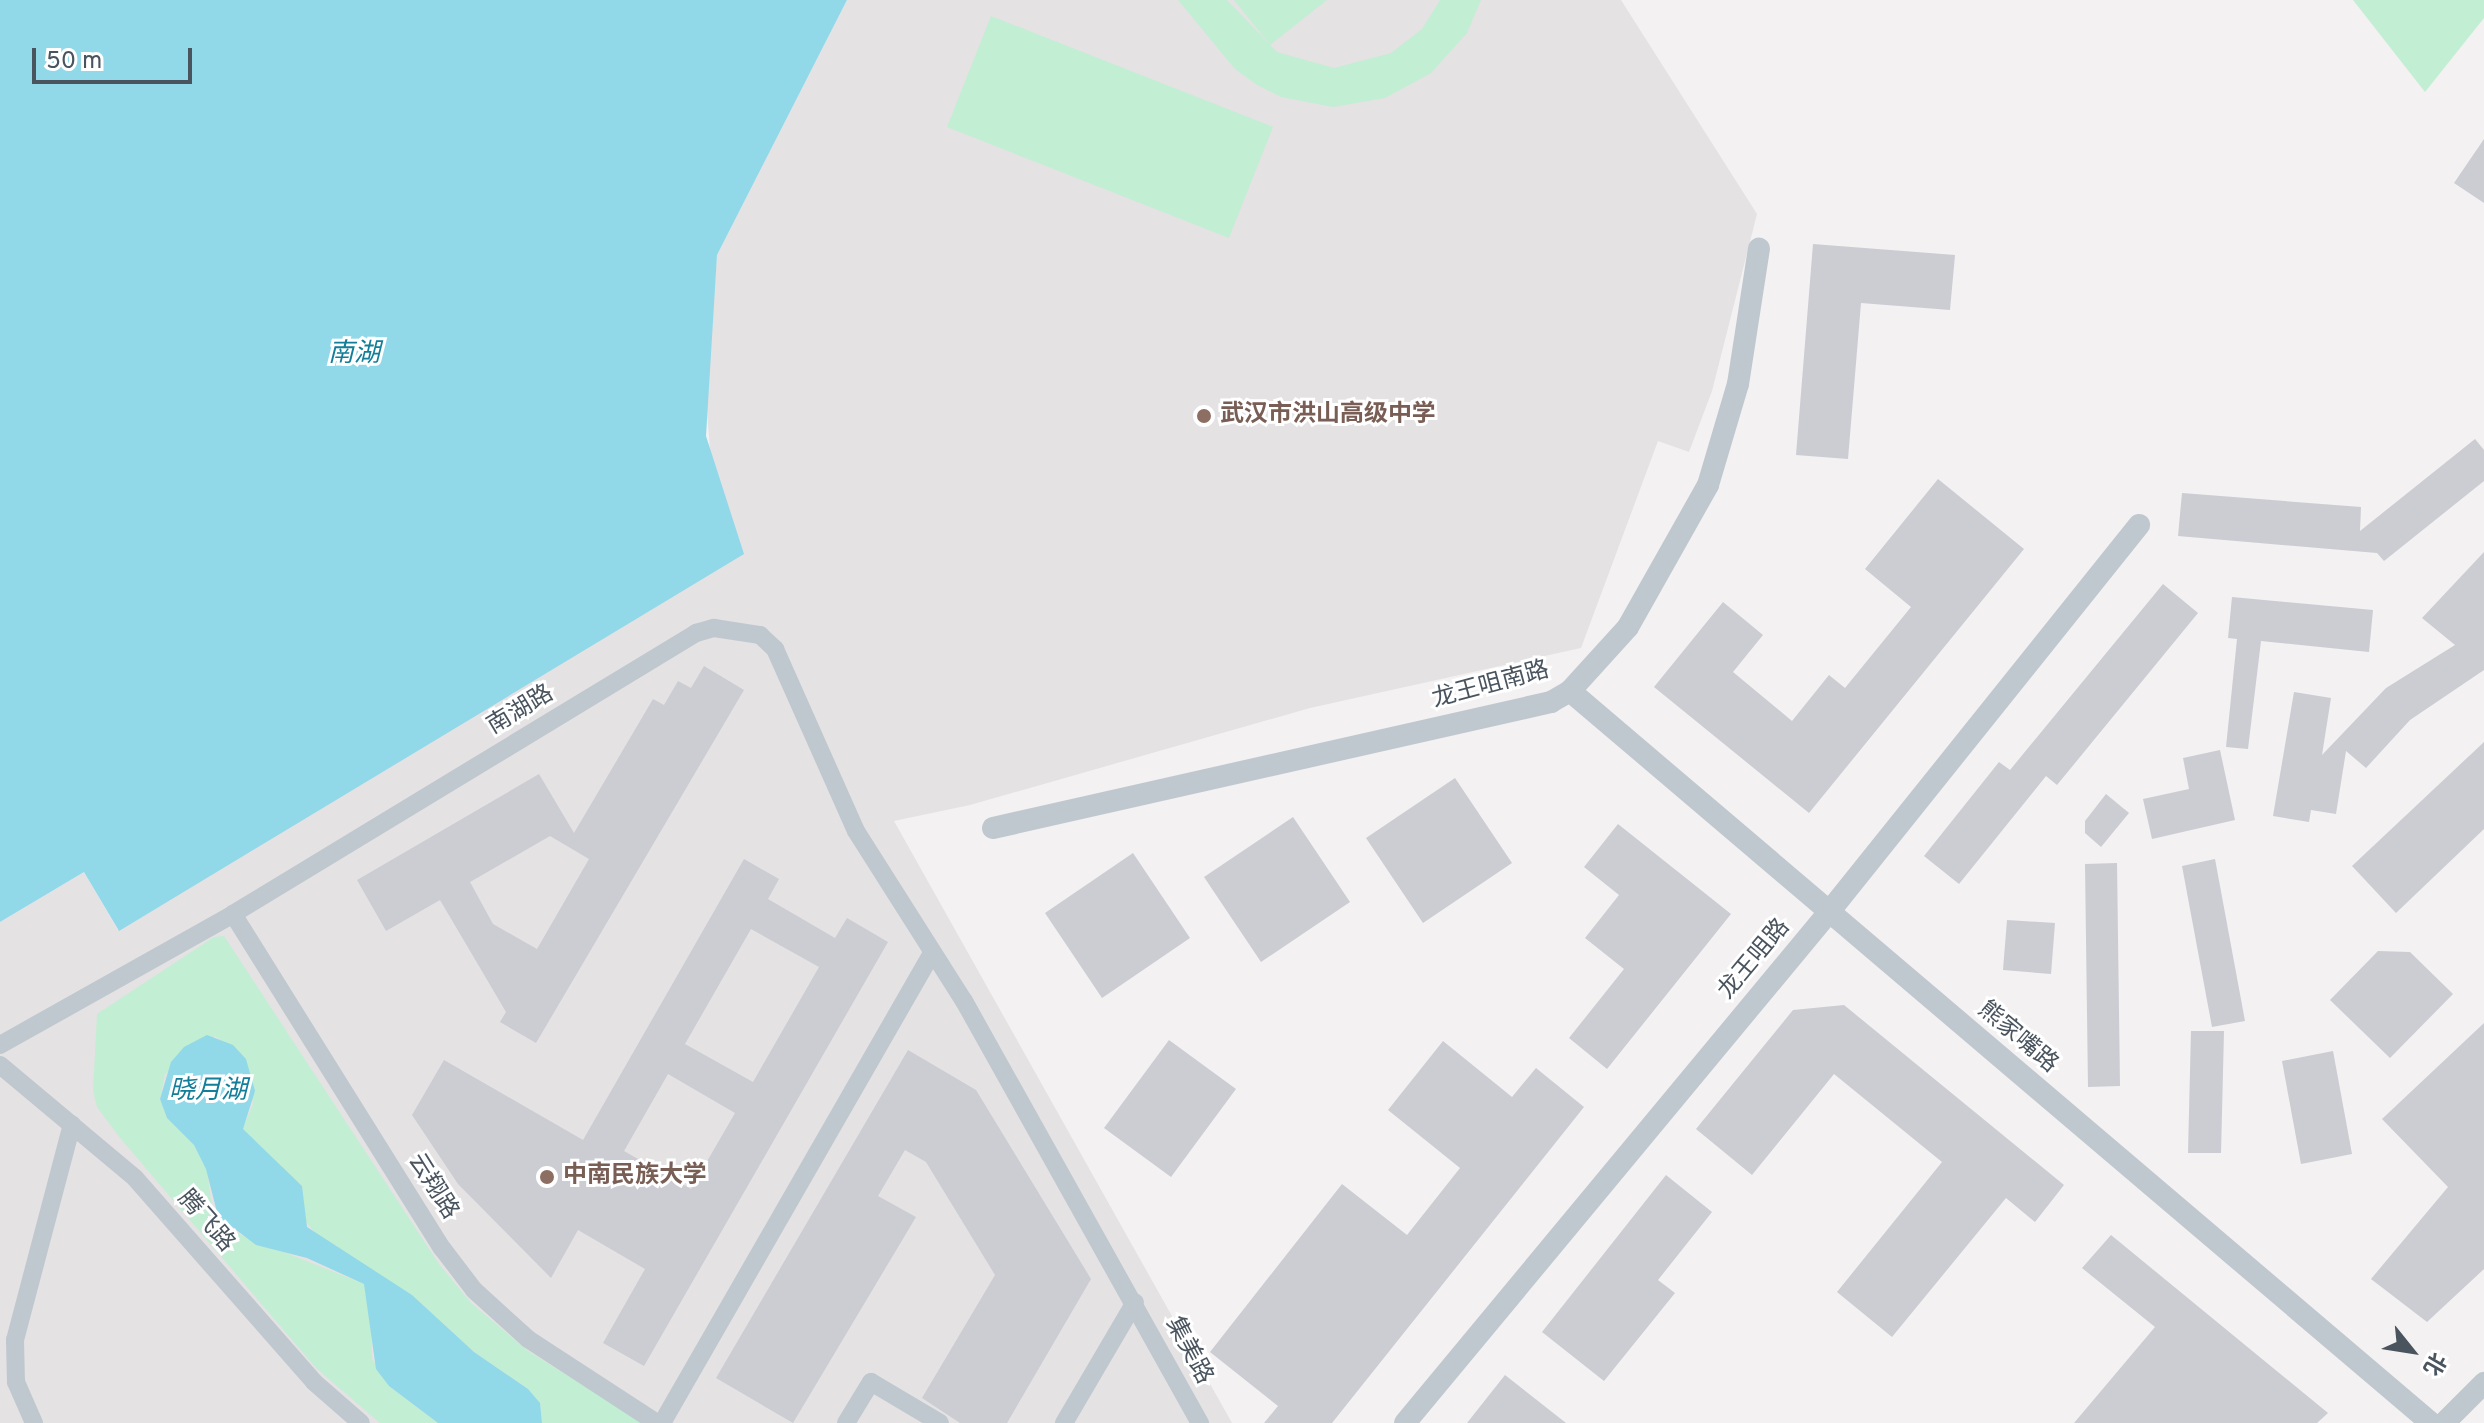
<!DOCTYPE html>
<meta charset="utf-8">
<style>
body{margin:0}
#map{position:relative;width:2484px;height:1423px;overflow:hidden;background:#f3f1f1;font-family:Overpass,"Noto Sans SC",sans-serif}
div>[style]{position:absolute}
.education>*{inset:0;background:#e4e2e3}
.green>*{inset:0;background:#c2eed3}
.water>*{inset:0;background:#91d8e9}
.building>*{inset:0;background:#cbcdd3}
.minor>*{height:18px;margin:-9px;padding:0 9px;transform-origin:9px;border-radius:9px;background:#bfc8cf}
.tertiary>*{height:22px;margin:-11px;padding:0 11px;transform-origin:11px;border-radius:11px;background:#bfc8cf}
.dots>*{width:22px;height:22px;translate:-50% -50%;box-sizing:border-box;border:4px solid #fff;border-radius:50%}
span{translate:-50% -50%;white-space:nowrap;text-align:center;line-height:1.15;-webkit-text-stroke:6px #fff;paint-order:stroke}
.education-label{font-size:24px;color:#785e54;font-weight:700}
.left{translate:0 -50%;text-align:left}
.street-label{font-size:24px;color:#49545e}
.water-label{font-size:26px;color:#127e99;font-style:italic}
.north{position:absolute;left:2372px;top:1311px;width:80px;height:80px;-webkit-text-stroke:6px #fff;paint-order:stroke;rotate:120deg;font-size:22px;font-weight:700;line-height:32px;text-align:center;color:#49545e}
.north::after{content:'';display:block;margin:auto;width:28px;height:36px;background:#49545e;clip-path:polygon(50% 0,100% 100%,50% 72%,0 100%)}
.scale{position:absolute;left:32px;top:48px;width:160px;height:36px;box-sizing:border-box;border:4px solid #49545e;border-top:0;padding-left:10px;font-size:24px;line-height:28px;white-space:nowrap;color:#49545e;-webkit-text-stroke:6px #fff;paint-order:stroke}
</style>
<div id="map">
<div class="education">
<i style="clip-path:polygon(847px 0,1621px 0,1757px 214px,1712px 391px,1689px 452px,1658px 441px,1581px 648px,1310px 708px,970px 805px,894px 821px,1232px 1423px,0 1423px,0 922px,84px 872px,118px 930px,711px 464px,706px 396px,717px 255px)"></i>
</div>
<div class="green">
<i style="clip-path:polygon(1178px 0,1227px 0,1277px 52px,1334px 68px,1391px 53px,1422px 29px,1440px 0,1481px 0,1467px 33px,1431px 73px,1385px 98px,1333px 107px,1281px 97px,1257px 85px,1235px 69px)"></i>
<i style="clip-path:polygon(1234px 0,1327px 0,1270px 45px)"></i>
<i style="clip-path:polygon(2353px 0,2484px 0,2484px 18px,2425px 92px)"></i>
<i style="clip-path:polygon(991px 16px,1273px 127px,1229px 238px,947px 127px)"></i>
<i style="clip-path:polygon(224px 936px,439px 1264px,471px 1303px,528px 1351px,643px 1423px,542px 1423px,540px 1403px,528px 1389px,474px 1352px,412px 1295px,317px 1236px,304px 1219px,302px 1186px,245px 1135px,243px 1128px,253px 1104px,246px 1059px,215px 1036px,165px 1074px,160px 1099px,167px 1118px,194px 1145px,207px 1169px,212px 1210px,241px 1235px,364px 1284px,370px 1294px,372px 1359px,389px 1386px,438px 1423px,380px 1423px,316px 1368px,121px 1139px,97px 1107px,93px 1091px,97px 1014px,214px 937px)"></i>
</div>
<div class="water">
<i style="clip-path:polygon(0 0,847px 0,717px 255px,706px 436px,744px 554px,119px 931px,84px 872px,0 922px)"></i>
<i style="clip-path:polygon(207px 1035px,233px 1045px,246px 1059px,255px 1091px,243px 1129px,302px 1186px,307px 1227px,412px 1295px,474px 1352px,528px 1389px,540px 1403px,542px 1423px,438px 1423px,389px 1386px,376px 1369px,364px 1284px,307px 1258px,256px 1245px,218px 1216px,206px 1169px,194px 1145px,167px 1118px,160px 1099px,171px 1062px,184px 1047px)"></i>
</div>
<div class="building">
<i style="clip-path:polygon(2484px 139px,2484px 203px,2454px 183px)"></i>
<i style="clip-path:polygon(1813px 244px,1955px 255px,1950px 310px,1861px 303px,1848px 459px,1796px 455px)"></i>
<i style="clip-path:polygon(2475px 439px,2484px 450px,2484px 481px,2384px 561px,2377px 553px,2178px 536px,2182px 493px,2361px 507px,2360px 531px)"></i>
<i style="clip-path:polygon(1938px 479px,2024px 549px,1809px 813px,1654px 687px,1723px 602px,1763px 635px,1733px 672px,1792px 721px,1829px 675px,1845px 688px,1911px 607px,1865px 569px)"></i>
<i style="clip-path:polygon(2484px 552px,2484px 670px,2410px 720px,2366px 768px,2346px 751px,2336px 814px,2311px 810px,2309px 822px,2273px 816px,2294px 692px,2331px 698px,2322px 755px,2386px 688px,2455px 645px,2422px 618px)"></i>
<i style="clip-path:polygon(2163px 584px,2198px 613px,2057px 785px,2046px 776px,1959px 884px,1924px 856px,1999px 762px,2010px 770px)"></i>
<i style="clip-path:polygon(2232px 597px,2373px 610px,2369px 652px,2261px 641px,2248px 749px,2226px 747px,2237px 639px,2228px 638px)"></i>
<i style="clip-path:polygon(evenodd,704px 666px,744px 690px,536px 1043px,500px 1022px,506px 1012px,440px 900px,386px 931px,357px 880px,539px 774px,574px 833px,653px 699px,664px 705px,678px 681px,691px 688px,704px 666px,550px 836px,589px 859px,537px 949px,493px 924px,470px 882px,550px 836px)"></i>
<i style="clip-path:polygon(2484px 742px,2484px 829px,2396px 913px,2352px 866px)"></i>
<i style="clip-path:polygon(2220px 750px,2235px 820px,2152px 839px,2143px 799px,2189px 789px,2183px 758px)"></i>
<i style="clip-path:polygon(1455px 778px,1512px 863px,1423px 923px,1366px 838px)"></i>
<i style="clip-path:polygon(2106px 794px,2129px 813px,2101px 847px,2085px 833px,2085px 821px)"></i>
<i style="clip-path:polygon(1293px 817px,1350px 902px,1261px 962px,1204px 877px)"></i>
<i style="clip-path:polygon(1618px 824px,1731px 914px,1607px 1069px,1569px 1038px,1624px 969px,1585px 938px,1619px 895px,1584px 867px)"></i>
<i style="clip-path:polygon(1133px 853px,1190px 938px,1102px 998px,1045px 913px)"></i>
<i style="clip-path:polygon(evenodd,744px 859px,779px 879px,768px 899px,835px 938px,847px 918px,888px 942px,644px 1366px,603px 1343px,645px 1269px,578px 1230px,551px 1278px,458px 1184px,412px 1115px,444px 1060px,583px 1140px,744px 859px,751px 929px,819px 967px,753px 1082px,685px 1044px,751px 929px,744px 859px,668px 1074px,735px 1113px,691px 1189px,624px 1151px,668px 1074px)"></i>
<i style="clip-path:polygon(2215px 859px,2245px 1021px,2212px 1027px,2182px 866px)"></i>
<i style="clip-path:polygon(2117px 863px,2120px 1086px,2088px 1087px,2085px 864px)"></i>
<i style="clip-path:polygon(2007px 920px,2055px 923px,2051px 974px,2003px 970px)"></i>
<i style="clip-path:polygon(2378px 951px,2410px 952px,2453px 994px,2390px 1058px,2330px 1000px)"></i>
<i style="clip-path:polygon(1844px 1005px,2064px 1185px,2035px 1222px,2006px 1198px,1892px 1337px,1837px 1292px,1942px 1162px,1834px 1074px,1752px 1175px,1696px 1129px,1793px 1010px)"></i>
<i style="clip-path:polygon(2484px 1023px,2484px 1269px,2427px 1322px,2371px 1279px,2448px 1187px,2382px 1119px)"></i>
<i style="clip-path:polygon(2191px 1031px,2224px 1031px,2221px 1153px,2188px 1153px)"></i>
<i style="clip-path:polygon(1169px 1040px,1236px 1089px,1171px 1177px,1104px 1128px)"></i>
<i style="clip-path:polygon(1443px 1041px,1512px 1097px,1536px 1068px,1584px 1107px,1332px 1423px,1264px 1423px,1278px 1406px,1210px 1352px,1342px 1184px,1407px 1235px,1460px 1168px,1388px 1110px)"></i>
<i style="clip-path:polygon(908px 1050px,976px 1090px,1091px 1279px,1007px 1423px,960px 1423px,922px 1398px,995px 1275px,926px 1162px,905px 1150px,878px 1196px,916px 1217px,793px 1423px,716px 1378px)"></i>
<i style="clip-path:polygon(2333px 1051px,2352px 1154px,2301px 1164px,2282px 1061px)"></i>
<i style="clip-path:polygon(1666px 1175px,1712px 1212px,1658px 1280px,1675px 1293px,1604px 1381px,1542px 1332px)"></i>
<i style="clip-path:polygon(2111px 1235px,2328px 1413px,2317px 1423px,2074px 1423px,2155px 1327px,2082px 1268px)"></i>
<i style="clip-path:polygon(1505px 1375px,1566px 1423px,1467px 1423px)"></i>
</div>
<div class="minor">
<i style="left:233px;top:914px;width:394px;rotate:58deg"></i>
<i style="left:442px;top:1248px;width:53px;rotate:52.7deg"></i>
<i style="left:474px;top:1290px;width:73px;rotate:42.2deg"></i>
<i style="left:528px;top:1339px;width:154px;rotate:33.1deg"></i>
<i style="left:0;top:1045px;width:267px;rotate:-29.3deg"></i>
<i style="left:233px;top:914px;width:542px;rotate:-31.25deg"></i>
<i style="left:696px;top:633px;width:19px;rotate:-16deg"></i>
<i style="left:714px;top:628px;width:47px;rotate:8.7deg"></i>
<i style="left:760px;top:635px;width:21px;rotate:43deg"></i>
<i style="left:775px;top:649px;width:199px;rotate:66deg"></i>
<i style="left:856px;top:831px;width:201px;rotate:57.6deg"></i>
<i style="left:964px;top:1001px;width:484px;rotate:60.8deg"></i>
<i style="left:0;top:1065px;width:176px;rotate:39.9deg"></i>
<i style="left:135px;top:1178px;width:271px;rotate:48.7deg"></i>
<i style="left:314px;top:1382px;width:62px;rotate:41.1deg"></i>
<i style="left:34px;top:1423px;width:45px;rotate:-113.7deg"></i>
<i style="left:16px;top:1382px;width:42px;rotate:-91.4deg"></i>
<i style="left:15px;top:1340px;width:223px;rotate:-75.2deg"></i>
<i style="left:662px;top:1423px;width:542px;rotate:-60.12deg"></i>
<i style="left:846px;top:1423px;width:48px;rotate:-58.6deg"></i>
<i style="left:871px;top:1382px;width:80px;rotate:30.7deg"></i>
<i style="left:1064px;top:1423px;width:140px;rotate:-59.6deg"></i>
</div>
<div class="tertiary">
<i style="left:1570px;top:691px;width:1130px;rotate:40.37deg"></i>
<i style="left:993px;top:828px;width:572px;rotate:-12.72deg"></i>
<i style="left:1551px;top:702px;width:22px;rotate:-30deg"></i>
<i style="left:1570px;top:691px;width:86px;rotate:-47.8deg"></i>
<i style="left:1628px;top:627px;width:163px;rotate:-60.6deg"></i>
<i style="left:1708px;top:485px;width:105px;rotate:-73.5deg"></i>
<i style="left:1738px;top:384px;width:137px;rotate:-81.2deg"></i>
<i style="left:1405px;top:1423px;width:664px;rotate:-50.32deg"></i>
<i style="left:1829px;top:912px;width:496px;rotate:-51.3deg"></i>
<i style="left:2444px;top:1423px;width:57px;rotate:-45deg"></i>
</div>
<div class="dots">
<i style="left:1204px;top:416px;background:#8d6e63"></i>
<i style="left:547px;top:1177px;background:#8d6e63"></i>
</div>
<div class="education-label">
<span class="left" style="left:1220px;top:416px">武汉市洪山高级中学</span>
<span class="left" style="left:563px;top:1177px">中南民族大学</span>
</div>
<div class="street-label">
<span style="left:1491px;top:686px;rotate:-15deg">龙王咀南路</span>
<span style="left:521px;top:711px;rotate:-31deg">南湖路</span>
<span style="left:1755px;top:960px;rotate:-50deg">龙王咀路</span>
<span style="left:2017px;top:1038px;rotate:40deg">熊家嘴路</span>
<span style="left:432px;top:1187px;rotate:58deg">云翔路</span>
<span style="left:205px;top:1222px;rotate:49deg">腾飞路</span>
<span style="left:1188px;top:1351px;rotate:62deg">集美路</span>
</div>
<div class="water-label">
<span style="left:354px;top:355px">南湖</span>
<span style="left:208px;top:1092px">晓月湖</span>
</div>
<div class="north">北</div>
<div class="scale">50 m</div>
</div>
